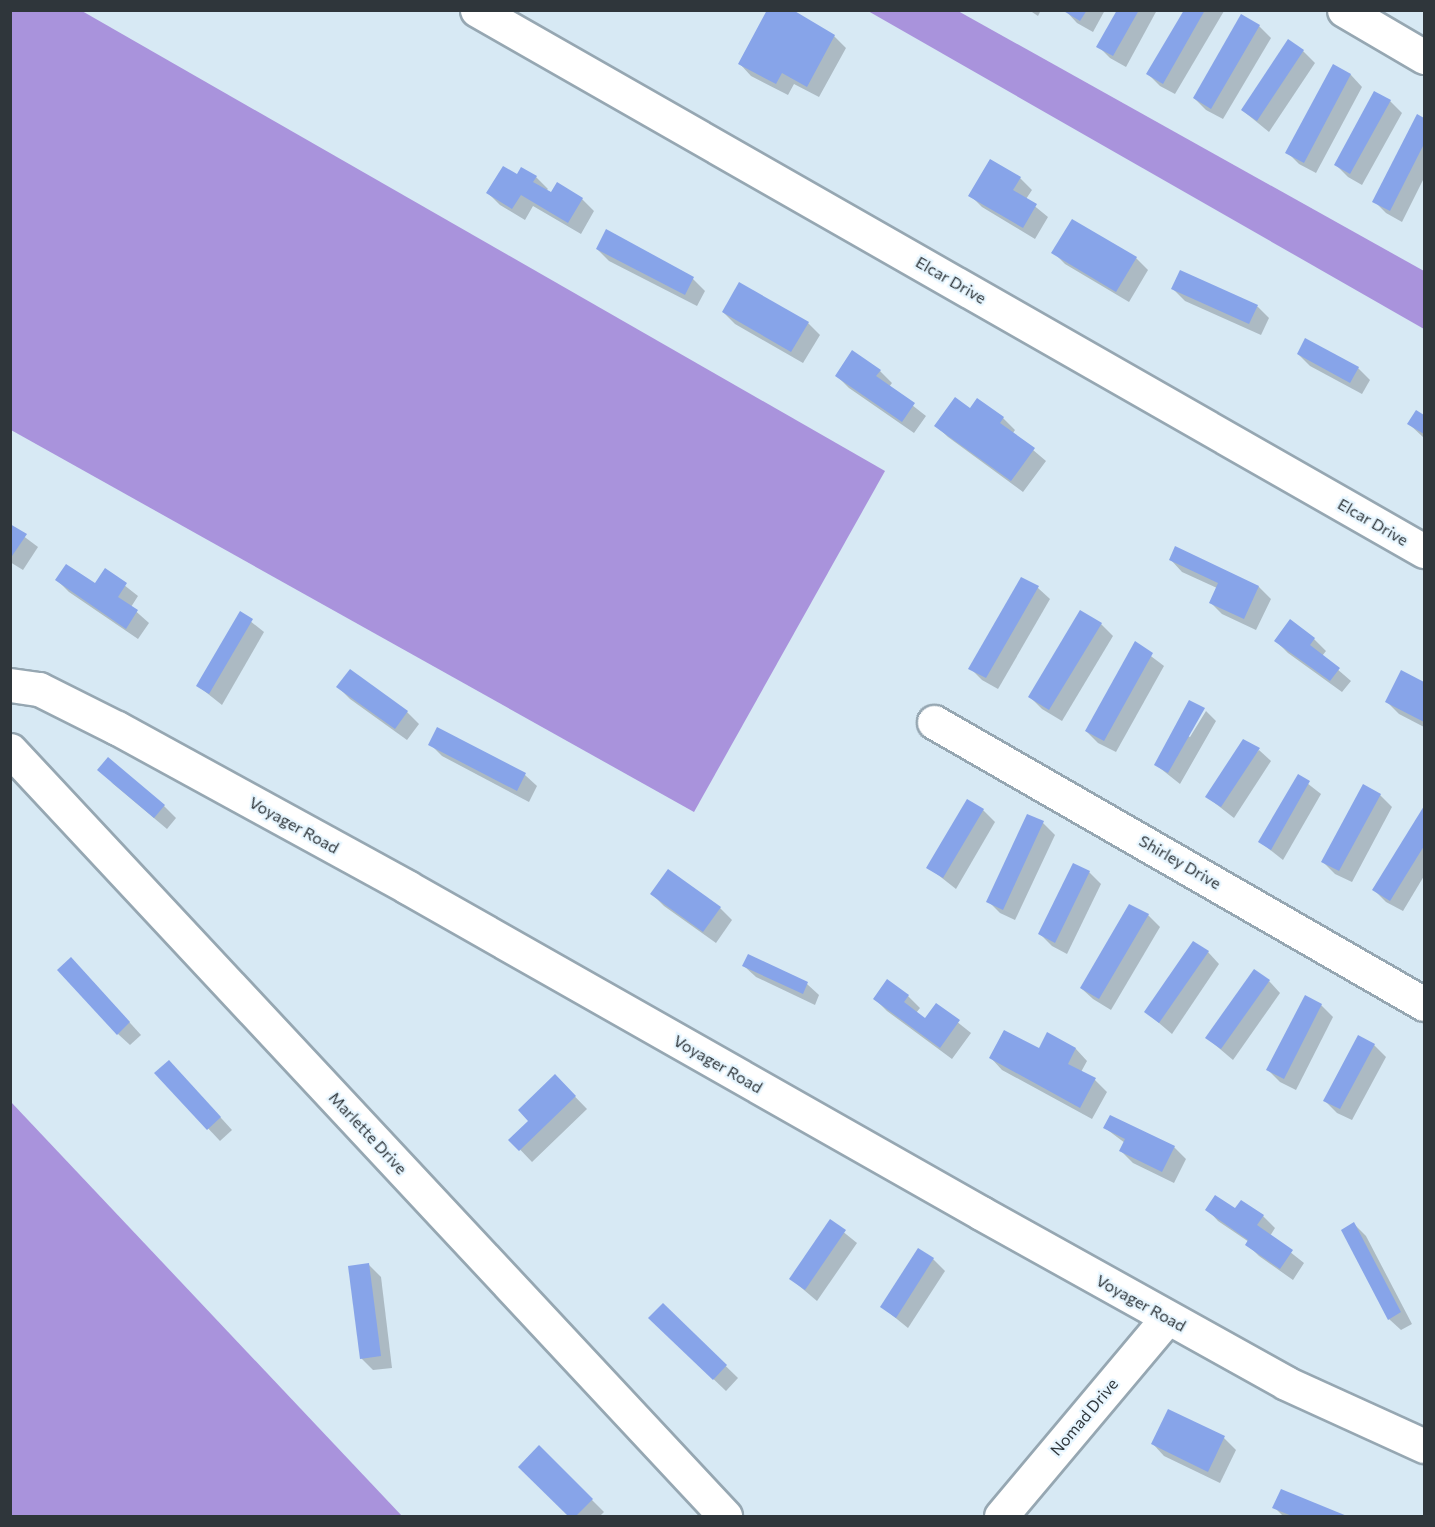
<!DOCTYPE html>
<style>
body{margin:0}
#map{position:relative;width:1435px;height:1527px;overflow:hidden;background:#d7e9f4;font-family:Commissioner,sans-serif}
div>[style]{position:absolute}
.forest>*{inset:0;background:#a993dc}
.shadow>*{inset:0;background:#0003}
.building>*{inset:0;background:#87a4e9}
.roads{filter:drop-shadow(2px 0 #96a7b2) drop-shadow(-2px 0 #96a7b2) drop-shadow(0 2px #96a7b2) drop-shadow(0 -2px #96a7b2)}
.minor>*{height:33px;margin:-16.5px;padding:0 16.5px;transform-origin:16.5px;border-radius:16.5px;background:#fff}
span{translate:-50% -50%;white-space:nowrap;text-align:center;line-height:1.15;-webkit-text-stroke:4.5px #e7f6ff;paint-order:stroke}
.street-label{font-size:16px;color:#2f363b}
.frame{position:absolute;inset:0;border:12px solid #2f363b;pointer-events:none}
</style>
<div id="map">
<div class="forest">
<i style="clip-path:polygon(82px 11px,885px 471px,694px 812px,11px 430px,11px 11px)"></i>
<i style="clip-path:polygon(868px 11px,958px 11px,1424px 271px,1424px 329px)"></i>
<i style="clip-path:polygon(11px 1102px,402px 1516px,11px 1516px)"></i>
</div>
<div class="shadow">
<i style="clip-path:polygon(1029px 10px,1041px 10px,1038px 16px)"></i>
<i style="clip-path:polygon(1065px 10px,1105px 10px,1093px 32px,1077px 23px)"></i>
<i style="clip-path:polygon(1119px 10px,1157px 10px,1126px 67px,1110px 58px,1098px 46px)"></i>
<i style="clip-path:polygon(1185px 10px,1224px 11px,1175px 94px,1160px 86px,1148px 74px)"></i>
<i style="clip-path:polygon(1259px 26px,1271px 38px,1223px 119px,1206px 110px,1194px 98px)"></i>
<i style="clip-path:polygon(834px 36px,846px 48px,819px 97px,794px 84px,788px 95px,751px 76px,740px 64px)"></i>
<i style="clip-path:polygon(1303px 51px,1315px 63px,1269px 132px,1242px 110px)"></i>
<i style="clip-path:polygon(1334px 66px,1351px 75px,1362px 87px,1316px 173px,1299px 164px,1287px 152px)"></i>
<i style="clip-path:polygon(1390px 101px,1402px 113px,1362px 185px,1348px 177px,1336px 165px)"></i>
<i style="clip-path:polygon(1417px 116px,1424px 120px,1424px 178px,1402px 222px,1386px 213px,1374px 201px)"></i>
<i style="clip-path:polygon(518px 176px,536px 177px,548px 189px,546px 191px,582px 199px,594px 211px,581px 234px,533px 206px,525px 220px,500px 205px,488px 193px)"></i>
<i style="clip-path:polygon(1020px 178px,1032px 190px,1026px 199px,1048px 217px,1035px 239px,982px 207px,970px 195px)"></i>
<i style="clip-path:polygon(597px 249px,693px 279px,705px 291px,697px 306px,609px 261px)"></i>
<i style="clip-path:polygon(1053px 252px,1136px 258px,1148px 270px,1129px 302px,1065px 264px)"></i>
<i style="clip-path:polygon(1181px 272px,1258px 307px,1269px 318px,1261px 335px,1185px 301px,1173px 289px)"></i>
<i style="clip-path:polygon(723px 312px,808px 323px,820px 335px,803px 363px,735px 324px)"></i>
<i style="clip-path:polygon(1306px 340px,1358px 368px,1370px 380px,1362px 394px,1310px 366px,1298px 354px)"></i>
<i style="clip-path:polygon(880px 371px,892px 383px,889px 387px,926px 416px,914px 433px,849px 388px,837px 376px)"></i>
<i style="clip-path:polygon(978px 400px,1003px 418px,1015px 430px,1013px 433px,1046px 461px,1023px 492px,948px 437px,936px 426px,970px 410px)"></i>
<i style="clip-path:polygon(1416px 412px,1424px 417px,1424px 438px,1409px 424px)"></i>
<i style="clip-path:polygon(10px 526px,38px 547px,23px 570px,10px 562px)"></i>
<i style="clip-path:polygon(1176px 548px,1259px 587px,1271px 599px,1256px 630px,1222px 614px,1210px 602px,1217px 588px,1182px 572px,1171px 560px)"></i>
<i style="clip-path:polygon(105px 570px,138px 596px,131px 607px,149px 623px,138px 639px,69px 592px,57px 580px,95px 585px)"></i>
<i style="clip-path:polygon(1022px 579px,1038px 588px,1050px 599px,998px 689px,982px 680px,970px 668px)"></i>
<i style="clip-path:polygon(240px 613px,264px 632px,222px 705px,198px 686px)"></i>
<i style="clip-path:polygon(1290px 621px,1314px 639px,1326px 651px,1322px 656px,1351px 681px,1342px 692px,1288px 653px,1276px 641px)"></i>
<i style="clip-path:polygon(1101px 624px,1113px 636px,1062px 721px,1042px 709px,1030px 697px)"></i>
<i style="clip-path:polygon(1135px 644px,1164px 666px,1116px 752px,1098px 743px,1086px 731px)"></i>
<i style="clip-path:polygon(1402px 672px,1424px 684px,1424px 727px,1399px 714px,1387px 702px)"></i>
<i style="clip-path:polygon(338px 687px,407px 712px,419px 724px,407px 740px,350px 699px)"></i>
<i style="clip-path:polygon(1206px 711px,1216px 721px,1180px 784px,1156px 765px,1188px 736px,1190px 737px)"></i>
<i style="clip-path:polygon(430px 744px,525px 775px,537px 786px,529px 802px,442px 756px)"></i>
<i style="clip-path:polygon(1259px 750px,1271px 761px,1234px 818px,1207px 797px)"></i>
<i style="clip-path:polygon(1298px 776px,1321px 794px,1283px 860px,1260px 842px)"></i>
<i style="clip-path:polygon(111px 782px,164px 806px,176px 818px,167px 829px)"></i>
<i style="clip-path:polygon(1380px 795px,1392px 807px,1352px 882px,1335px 874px,1323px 862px)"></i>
<i style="clip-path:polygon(1424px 809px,1424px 876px,1403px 911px,1386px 902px,1374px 890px)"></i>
<i style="clip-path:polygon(983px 810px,995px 822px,956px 889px,928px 867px)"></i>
<i style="clip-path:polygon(1028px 816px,1043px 823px,1055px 835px,1015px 920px,1000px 913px,988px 901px)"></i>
<i style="clip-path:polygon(669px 871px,720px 908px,732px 920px,716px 943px,664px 906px,652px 894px)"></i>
<i style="clip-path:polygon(1089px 872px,1101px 884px,1067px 954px,1052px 946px,1040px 934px)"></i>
<i style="clip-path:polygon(1148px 915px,1160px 927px,1111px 1010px,1093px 999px,1081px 988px)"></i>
<i style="clip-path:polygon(1208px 952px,1219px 964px,1172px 1034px,1146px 1012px)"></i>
<i style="clip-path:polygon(749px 956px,807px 984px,819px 995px,815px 1005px,756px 977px,744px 966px)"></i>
<i style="clip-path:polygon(83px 971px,141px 1035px,130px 1045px,118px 1034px)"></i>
<i style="clip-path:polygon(1269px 981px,1280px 993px,1233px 1060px,1207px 1038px)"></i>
<i style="clip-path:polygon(908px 996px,920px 1008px,916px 1013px,926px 1020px,936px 1005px,971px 1033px,952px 1059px,887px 1011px,875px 999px)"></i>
<i style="clip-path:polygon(1321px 1005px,1333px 1017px,1296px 1090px,1280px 1082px,1268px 1070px)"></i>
<i style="clip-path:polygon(1048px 1034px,1076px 1049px,1087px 1061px,1081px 1072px,1095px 1080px,1107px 1092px,1092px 1119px,1002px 1070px,991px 1058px,1039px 1050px)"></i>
<i style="clip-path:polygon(1374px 1045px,1386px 1057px,1352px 1120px,1337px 1113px,1325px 1101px)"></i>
<i style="clip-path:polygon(156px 1073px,180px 1073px,232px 1130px,220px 1141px)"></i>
<i style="clip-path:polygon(555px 1076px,587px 1109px,532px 1162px,511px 1140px,530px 1121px)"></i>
<i style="clip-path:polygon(1105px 1128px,1174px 1147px,1186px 1159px,1174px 1183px,1133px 1163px,1121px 1151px,1125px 1143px)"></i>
<i style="clip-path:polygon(1207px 1209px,1235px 1210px,1263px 1216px,1275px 1228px,1270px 1236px,1304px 1263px,1293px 1280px,1259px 1256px,1247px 1244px,1249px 1242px,1218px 1221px)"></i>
<i style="clip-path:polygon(831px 1222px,857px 1243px,817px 1301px,791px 1279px)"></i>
<i style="clip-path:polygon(1354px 1224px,1366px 1236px,1412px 1324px,1401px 1330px,1389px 1319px)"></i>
<i style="clip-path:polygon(933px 1259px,945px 1271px,908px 1328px,882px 1307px)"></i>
<i style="clip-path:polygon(369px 1265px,381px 1277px,392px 1368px,373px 1370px,361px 1358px)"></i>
<i style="clip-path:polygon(663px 1305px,738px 1378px,726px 1391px,662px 1330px)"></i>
<i style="clip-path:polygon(1168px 1411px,1224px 1438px,1236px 1450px,1220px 1483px,1164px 1456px,1153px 1444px)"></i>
<i style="clip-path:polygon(539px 1447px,604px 1512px,600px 1516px,570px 1516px,520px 1467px)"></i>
<i style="clip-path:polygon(1282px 1491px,1343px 1516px,1283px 1516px,1274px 1507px)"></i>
</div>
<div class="building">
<i style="clip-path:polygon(767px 10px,793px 10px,835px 35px,807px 87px,782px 73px,776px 84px,738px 64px)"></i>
<i style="clip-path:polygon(1062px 10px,1087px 10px,1080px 21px)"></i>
<i style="clip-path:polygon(1117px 10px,1139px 10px,1113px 56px,1096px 47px)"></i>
<i style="clip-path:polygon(1184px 10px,1205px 10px,1163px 84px,1146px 74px)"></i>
<i style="clip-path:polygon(1241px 14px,1260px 25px,1211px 109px,1193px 98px)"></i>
<i style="clip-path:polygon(1288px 39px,1304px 50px,1257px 121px,1241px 110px)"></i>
<i style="clip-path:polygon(1333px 64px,1351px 74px,1304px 163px,1285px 153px)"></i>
<i style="clip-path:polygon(1374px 91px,1391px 100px,1350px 174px,1334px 165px)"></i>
<i style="clip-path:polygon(1417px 114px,1424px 118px,1424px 144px,1390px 211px,1372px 202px)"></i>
<i style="clip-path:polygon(990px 159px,1021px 177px,1013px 190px,1037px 204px,1023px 228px,968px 196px)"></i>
<i style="clip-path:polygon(503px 166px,517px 174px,521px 167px,537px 176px,533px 182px,551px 192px,557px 182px,583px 198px,568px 223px,521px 195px,512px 209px,486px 193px)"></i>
<i style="clip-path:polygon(1072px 219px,1137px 257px,1116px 292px,1051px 253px)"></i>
<i style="clip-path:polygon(606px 229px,694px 277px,685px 295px,596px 249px)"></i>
<i style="clip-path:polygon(1180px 270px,1258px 305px,1249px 324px,1171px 289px)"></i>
<i style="clip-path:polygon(739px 282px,809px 322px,791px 352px,722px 312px)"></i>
<i style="clip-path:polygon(1305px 338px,1359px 367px,1350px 383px,1297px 354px)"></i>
<i style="clip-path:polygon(852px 350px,881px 370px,876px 376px,915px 403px,902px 422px,835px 376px)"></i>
<i style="clip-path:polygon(955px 397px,970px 408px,977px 398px,1004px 417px,1000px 423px,1035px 448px,1011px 481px,934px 426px)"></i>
<i style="clip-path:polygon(1416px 410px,1424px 415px,1424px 434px,1407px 424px)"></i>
<i style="clip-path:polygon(10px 524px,27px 534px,10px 559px)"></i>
<i style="clip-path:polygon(1175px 546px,1259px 586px,1244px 619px,1209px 603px,1218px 583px,1169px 560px)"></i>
<i style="clip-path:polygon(66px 564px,95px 583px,105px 568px,127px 583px,118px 597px,138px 610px,126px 629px,55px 580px)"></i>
<i style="clip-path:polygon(1021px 577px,1039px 586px,986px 678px,968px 669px)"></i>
<i style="clip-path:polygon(1080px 610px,1102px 623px,1049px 710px,1028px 697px)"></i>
<i style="clip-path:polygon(240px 611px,253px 619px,209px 694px,196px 686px)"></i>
<i style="clip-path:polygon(1290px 619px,1315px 638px,1310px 645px,1340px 668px,1330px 681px,1274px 641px)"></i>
<i style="clip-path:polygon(1135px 641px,1153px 653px,1104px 741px,1085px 731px)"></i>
<i style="clip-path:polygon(350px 669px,408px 711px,395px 729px,336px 687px)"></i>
<i style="clip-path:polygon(1401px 670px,1424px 682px,1424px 722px,1385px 702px)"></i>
<i style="clip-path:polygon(1189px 700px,1205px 708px,1168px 773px,1154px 765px)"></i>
<i style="clip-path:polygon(437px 727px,526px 773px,517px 791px,428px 745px)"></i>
<i style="clip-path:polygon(1243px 739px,1260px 748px,1221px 807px,1205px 797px)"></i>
<i style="clip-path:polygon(108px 757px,165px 805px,154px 818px,97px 770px)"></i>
<i style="clip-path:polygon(1298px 774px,1310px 781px,1271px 850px,1258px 842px)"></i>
<i style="clip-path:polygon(1363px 784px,1381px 794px,1339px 871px,1321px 862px)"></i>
<i style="clip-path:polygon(967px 799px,984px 809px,943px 878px,926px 868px)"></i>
<i style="clip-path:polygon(1424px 806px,1424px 846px,1390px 901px,1372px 890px)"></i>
<i style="clip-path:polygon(1027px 814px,1044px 821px,1003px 910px,986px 902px)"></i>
<i style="clip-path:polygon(1073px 863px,1090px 871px,1055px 943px,1038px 934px)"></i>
<i style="clip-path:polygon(668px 869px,721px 907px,703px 932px,650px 894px)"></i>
<i style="clip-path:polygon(1129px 904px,1149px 914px,1099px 999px,1080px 988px)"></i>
<i style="clip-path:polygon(1193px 941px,1209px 951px,1159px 1023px,1144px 1012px)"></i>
<i style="clip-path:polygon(748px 954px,808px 982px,803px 994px,742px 966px)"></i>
<i style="clip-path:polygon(71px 957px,130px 1022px,117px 1035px,57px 970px)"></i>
<i style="clip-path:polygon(1254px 969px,1270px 980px,1221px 1049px,1205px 1038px)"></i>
<i style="clip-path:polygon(887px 979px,909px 995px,904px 1002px,925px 1018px,936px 1003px,960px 1020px,940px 1048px,873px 999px)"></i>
<i style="clip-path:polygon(1305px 995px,1322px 1004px,1284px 1079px,1266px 1070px)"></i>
<i style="clip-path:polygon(1004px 1030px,1039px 1048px,1047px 1032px,1076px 1048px,1068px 1064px,1096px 1078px,1080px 1108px,989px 1058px)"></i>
<i style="clip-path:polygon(1358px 1035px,1375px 1044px,1340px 1109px,1323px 1101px)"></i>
<i style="clip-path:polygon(169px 1060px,221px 1117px,207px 1130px,154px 1073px)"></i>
<i style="clip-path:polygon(555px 1074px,576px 1096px,519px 1151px,508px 1140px,528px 1121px,518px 1110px)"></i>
<i style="clip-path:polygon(1110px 1115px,1175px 1146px,1162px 1172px,1119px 1151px,1125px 1139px,1103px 1128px)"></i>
<i style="clip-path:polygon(1215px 1195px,1235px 1208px,1241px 1200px,1264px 1215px,1257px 1225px,1293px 1250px,1280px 1269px,1245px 1245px,1248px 1240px,1205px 1210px)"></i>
<i style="clip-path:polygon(830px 1219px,846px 1230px,805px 1290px,789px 1279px)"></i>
<i style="clip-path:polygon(1354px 1222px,1401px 1312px,1388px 1320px,1341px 1230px)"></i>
<i style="clip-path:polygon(918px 1248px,934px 1258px,896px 1318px,880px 1307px)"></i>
<i style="clip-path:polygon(369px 1263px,381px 1356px,360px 1359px,348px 1266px)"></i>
<i style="clip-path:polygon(663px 1303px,727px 1365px,713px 1380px,648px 1318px)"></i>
<i style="clip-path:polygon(1168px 1409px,1225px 1436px,1208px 1472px,1151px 1444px)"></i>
<i style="clip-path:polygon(539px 1445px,593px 1499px,576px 1516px,568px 1516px,518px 1467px)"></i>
<i style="clip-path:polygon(1281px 1489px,1347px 1516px,1292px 1516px,1272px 1508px)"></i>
</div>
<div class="roads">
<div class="minor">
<i style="left:477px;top:10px;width:1091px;rotate:29.74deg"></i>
<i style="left:1344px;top:10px;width:93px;rotate:30.4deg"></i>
<i style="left:10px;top:685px;width:29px;rotate:8deg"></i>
<i style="left:39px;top:689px;width:87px;rotate:26.6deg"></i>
<i style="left:117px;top:728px;width:331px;rotate:28.7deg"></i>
<i style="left:407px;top:887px;width:660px;rotate:29.59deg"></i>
<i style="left:981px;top:1213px;width:349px;rotate:29.1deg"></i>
<i style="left:1286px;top:1383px;width:152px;rotate:24.5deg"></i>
<i style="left:934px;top:722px;width:565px;rotate:29.92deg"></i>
<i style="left:10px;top:750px;width:1048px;rotate:46.97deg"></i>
<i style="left:1001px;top:1516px;width:258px;rotate:-50deg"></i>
</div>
</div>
<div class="street-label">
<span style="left:951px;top:280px;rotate:30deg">Elcar Drive</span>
<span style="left:1373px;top:522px;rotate:30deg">Elcar Drive</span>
<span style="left:294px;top:825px;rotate:29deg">Voyager Road</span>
<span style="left:1180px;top:862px;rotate:30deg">Shirley Drive</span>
<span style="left:718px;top:1064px;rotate:30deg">Voyager Road</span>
<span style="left:368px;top:1133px;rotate:47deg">Marlette Drive</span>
<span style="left:1141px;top:1303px;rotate:29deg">Voyager Road</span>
<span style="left:1084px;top:1417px;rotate:-50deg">Nomad Drive</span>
</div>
<div class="frame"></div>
</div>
